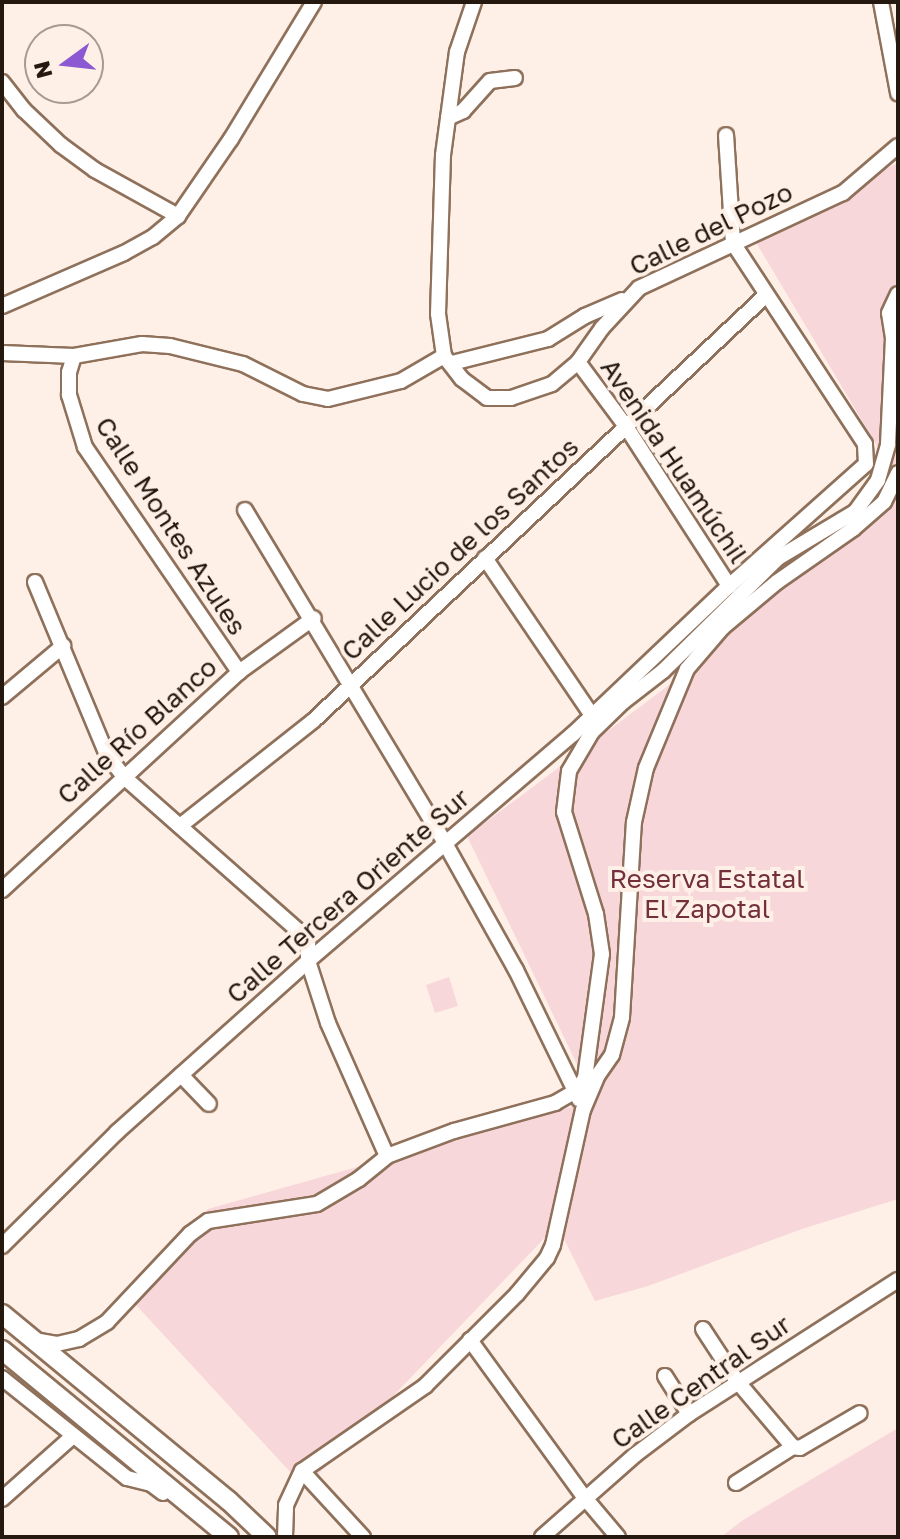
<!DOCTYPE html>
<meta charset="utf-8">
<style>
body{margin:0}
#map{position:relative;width:900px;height:1539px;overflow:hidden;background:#fef0e7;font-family:"Golos Text",sans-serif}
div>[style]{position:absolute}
.green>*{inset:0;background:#f8d7db}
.roads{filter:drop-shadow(2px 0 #8f715b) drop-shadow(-2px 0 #8f715b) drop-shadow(0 2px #8f715b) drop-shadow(0 -2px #8f715b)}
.minor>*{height:14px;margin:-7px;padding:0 7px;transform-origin:7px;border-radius:7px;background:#fff}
.major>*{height:18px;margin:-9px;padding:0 9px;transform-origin:9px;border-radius:9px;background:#fff}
span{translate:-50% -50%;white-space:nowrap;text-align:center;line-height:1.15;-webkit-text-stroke:8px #fef0e7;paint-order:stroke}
.street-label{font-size:26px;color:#24180f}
.park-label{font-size:26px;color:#732f3c}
.frame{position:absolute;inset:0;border:4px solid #24180f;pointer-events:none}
.north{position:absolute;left:24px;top:24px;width:80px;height:80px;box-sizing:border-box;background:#fef0e7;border:2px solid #a79a91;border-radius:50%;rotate:255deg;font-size:22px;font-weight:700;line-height:32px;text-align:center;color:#24180f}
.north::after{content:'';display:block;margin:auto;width:28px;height:36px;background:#8c59d2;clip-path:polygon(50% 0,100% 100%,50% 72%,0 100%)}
</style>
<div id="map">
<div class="green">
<i style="clip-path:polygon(898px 163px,898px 1199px,802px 1229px,648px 1286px,595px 1301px,557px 1225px,305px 1488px,125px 1293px,208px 1209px,578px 1105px,586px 1083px,467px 836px,676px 680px,683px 661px,757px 588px,780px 574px,803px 548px,822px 540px,844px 525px,889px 466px,751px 234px)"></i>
<i style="clip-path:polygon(449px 977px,458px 1006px,435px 1013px,426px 985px)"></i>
<i style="clip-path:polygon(898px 1428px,898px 1537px,721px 1537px,743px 1520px)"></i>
</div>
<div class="roads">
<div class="minor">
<i style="left:881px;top:2px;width:93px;rotate:79.4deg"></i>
<i style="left:2px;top:82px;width:36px;rotate:52deg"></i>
<i style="left:24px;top:110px;width:51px;rotate:43.4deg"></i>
<i style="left:61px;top:145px;width:42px;rotate:36.3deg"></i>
<i style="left:95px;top:170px;width:95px;rotate:29deg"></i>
<i style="left:448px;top:118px;width:17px;rotate:-25deg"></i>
<i style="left:463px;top:111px;width:40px;rotate:-48deg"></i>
<i style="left:490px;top:81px;width:25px;rotate:-7deg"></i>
<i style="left:2px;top:306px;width:133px;rotate:-23.5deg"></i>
<i style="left:124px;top:253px;width:33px;rotate:-29deg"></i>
<i style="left:153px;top:237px;width:33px;rotate:-40deg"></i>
<i style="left:178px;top:216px;width:93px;rotate:-55.5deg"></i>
<i style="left:231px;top:139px;width:160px;rotate:-58.8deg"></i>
<i style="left:2px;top:353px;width:72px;rotate:2.4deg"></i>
<i style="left:74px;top:356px;width:69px;rotate:-10deg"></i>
<i style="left:142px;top:344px;width:28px;rotate:4deg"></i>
<i style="left:170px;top:346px;width:75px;rotate:13.9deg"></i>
<i style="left:243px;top:364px;width:67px;rotate:26.6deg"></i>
<i style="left:303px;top:394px;width:25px;rotate:11deg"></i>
<i style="left:328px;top:399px;width:75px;rotate:-13.9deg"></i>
<i style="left:401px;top:381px;width:50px;rotate:-30.2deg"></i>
<i style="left:74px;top:356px;width:17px;rotate:107deg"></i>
<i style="left:69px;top:372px;width:23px;rotate:90deg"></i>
<i style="left:69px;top:395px;width:54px;rotate:72.9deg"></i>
<i style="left:85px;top:447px;width:273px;rotate:55.6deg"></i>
<i style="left:444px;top:356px;width:29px;rotate:52deg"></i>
<i style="left:462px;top:379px;width:31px;rotate:37deg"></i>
<i style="left:487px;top:398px;width:24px"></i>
<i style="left:511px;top:398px;width:43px;rotate:-18.9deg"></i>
<i style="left:552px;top:384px;width:34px;rotate:-40deg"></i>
<i style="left:578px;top:362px;width:42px;rotate:-54.8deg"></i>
<i style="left:602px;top:328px;width:54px;rotate:-47.2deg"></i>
<i style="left:639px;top:288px;width:225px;rotate:-25deg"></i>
<i style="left:843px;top:193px;width:72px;rotate:-40.5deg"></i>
<i style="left:444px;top:356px;width:42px;rotate:-98.1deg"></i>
<i style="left:438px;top:314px;width:159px;rotate:-88.2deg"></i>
<i style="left:443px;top:155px;width:104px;rotate:-82.3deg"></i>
<i style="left:457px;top:52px;width:53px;rotate:-71.2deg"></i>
<i style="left:578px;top:362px;width:79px;rotate:53.3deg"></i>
<i style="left:625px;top:425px;width:192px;rotate:57.1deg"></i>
<i style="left:452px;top:363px;width:99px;rotate:-14deg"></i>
<i style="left:548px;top:339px;width:44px;rotate:-31.9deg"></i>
<i style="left:585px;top:316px;width:40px;rotate:-23.4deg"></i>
<i style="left:245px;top:510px;width:391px;rotate:59deg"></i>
<i style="left:446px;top:845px;width:143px;rotate:60.8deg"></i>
<i style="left:516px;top:970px;width:144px;rotate:64deg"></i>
<i style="left:485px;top:558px;width:189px;rotate:55.8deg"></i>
<i style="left:35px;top:582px;width:187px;rotate:67.4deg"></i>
<i style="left:107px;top:755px;width:28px;rotate:52deg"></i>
<i style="left:124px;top:777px;width:235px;rotate:41.4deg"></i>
<i style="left:300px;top:932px;width:14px;rotate:54deg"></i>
<i style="left:308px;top:943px;width:18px;rotate:90deg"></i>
<i style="left:308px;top:961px;width:65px;rotate:72.1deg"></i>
<i style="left:328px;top:1023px;width:145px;rotate:66.1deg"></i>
<i style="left:2px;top:697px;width:80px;rotate:-39.9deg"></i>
<i style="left:180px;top:826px;width:171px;rotate:-38.3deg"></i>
<i style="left:314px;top:720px;width:618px;rotate:-43.23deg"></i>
<i style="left:2px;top:890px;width:322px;rotate:-42.6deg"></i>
<i style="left:239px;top:672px;width:92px;rotate:-35.8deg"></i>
<i style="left:181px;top:1075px;width:40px;rotate:46deg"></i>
<i style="left:2px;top:1246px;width:162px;rotate:-44.7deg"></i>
<i style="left:117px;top:1132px;width:256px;rotate:-41.8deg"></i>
<i style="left:308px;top:961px;width:349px;rotate:-40.6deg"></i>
<i style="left:573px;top:734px;width:215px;rotate:-43.5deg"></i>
<i style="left:729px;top:586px;width:183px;rotate:-41.7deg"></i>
<i style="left:866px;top:464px;width:20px;rotate:-93deg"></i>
<i style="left:865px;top:444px;width:240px;rotate:-123.3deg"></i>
<i style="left:733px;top:243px;width:108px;rotate:-93.7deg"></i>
<i style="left:703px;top:1329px;width:62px;rotate:56.8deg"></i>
<i style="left:737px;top:1381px;width:87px;rotate:49.7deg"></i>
<i style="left:34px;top:1340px;width:23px;rotate:10deg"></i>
<i style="left:57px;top:1344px;width:23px;rotate:-13deg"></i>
<i style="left:79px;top:1339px;width:33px;rotate:-31deg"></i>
<i style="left:107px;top:1322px;width:121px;rotate:-46.7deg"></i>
<i style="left:190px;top:1234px;width:22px;rotate:-36deg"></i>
<i style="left:208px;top:1221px;width:110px;rotate:-8.9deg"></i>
<i style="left:317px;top:1204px;width:49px;rotate:-30.8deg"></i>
<i style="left:359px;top:1179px;width:36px;rotate:-39deg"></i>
<i style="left:387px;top:1156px;width:72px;rotate:-20.5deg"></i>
<i style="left:454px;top:1131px;width:105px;rotate:-15.5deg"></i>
<i style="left:555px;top:1103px;width:24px;rotate:-30deg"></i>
<i style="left:576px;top:1091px;width:16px;rotate:-55deg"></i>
<i style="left:585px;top:1078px;width:125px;rotate:-82.2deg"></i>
<i style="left:602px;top:954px;width:40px;rotate:-98.5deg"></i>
<i style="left:596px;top:914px;width:107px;rotate:-107.4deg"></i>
<i style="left:564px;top:812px;width:41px;rotate:-83deg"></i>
<i style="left:569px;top:771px;width:45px;rotate:-59.5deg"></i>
<i style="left:592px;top:732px;width:43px;rotate:-44.1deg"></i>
<i style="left:623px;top:702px;width:51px;rotate:-37.8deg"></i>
<i style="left:663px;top:671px;width:161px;rotate:-44.5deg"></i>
<i style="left:778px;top:558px;width:90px;rotate:-30.9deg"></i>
<i style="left:855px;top:512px;width:39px;rotate:-54deg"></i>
<i style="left:878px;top:480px;width:37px;rotate:-74deg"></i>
<i style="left:888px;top:444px;width:106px;rotate:-87.3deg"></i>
<i style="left:893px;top:338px;width:25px;rotate:-99deg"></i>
<i style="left:889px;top:313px;width:21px;rotate:-65deg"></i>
<i style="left:470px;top:1340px;width:195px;rotate:54deg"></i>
<i style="left:585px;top:1498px;width:51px;rotate:49.8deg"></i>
<i style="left:665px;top:1376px;width:45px;rotate:57.7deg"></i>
<i style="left:2px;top:1378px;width:160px;rotate:38.7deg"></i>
<i style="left:127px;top:1478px;width:25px;rotate:14deg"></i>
<i style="left:151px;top:1484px;width:15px;rotate:37deg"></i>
<i style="left:302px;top:1471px;width:90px;rotate:47.3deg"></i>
<i style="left:736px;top:1483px;width:67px;rotate:-32.3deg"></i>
<i style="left:793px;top:1447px;width:7px;rotate:8deg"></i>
<i style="left:800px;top:1448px;width:69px;rotate:-30.3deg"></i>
<i style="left:2px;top:1499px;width:95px;rotate:-41.6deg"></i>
<i style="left:285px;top:1537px;width:32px;rotate:-88deg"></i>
<i style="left:286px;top:1505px;width:38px;rotate:-65deg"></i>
<i style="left:302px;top:1471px;width:150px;rotate:-34.6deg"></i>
<i style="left:425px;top:1386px;width:130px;rotate:-45deg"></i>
<i style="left:517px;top:1294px;width:47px;rotate:-50.2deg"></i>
<i style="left:547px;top:1258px;width:14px;rotate:-65deg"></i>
<i style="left:553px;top:1245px;width:138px;rotate:-77.5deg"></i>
<i style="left:583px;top:1110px;width:38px;rotate:-67deg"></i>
<i style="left:598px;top:1075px;width:24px;rotate:-55deg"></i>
<i style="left:612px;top:1055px;width:39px;rotate:-75deg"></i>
<i style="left:622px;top:1017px;width:195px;rotate:-86.5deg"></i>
<i style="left:634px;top:822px;width:55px;rotate:-77.5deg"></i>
<i style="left:646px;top:768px;width:107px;rotate:-67.5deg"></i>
<i style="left:687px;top:669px;width:55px;rotate:-49.4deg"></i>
<i style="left:723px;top:627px;width:70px;rotate:-39.8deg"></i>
<i style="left:777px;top:582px;width:93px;rotate:-34.9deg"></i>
<i style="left:853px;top:529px;width:41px;rotate:-41.1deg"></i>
<i style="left:884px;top:502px;width:32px;rotate:-64deg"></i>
<i style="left:542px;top:1537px;width:124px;rotate:-41.4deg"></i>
<i style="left:635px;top:1455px;width:68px;rotate:-37.2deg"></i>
<i style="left:689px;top:1414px;width:248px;rotate:-32.7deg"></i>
</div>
<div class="major">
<i style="left:2px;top:1314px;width:294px;rotate:39.5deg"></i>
<i style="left:229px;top:1501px;width:52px;rotate:43.5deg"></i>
<i style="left:2px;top:1350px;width:294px;rotate:39.5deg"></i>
</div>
</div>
<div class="street-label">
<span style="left:711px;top:229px;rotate:-26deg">Calle del Pozo</span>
<span style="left:674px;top:461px;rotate:56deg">Avenida Huamúchil</span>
<span style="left:171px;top:526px;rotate:57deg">Calle Montes Azules</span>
<span style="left:460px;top:549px;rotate:-43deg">Calle Lucio de los Santos</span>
<span style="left:137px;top:731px;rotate:-42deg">Calle Río Blanco</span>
<span style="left:348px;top:896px;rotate:-41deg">Calle Tercera Oriente Sur</span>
<span style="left:701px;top:1382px;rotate:-35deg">Calle Central Sur</span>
</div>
<div class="park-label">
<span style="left:707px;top:894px">Reserva Estatal<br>El Zapotal</span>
</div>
<div class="frame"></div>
<div class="north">N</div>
</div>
